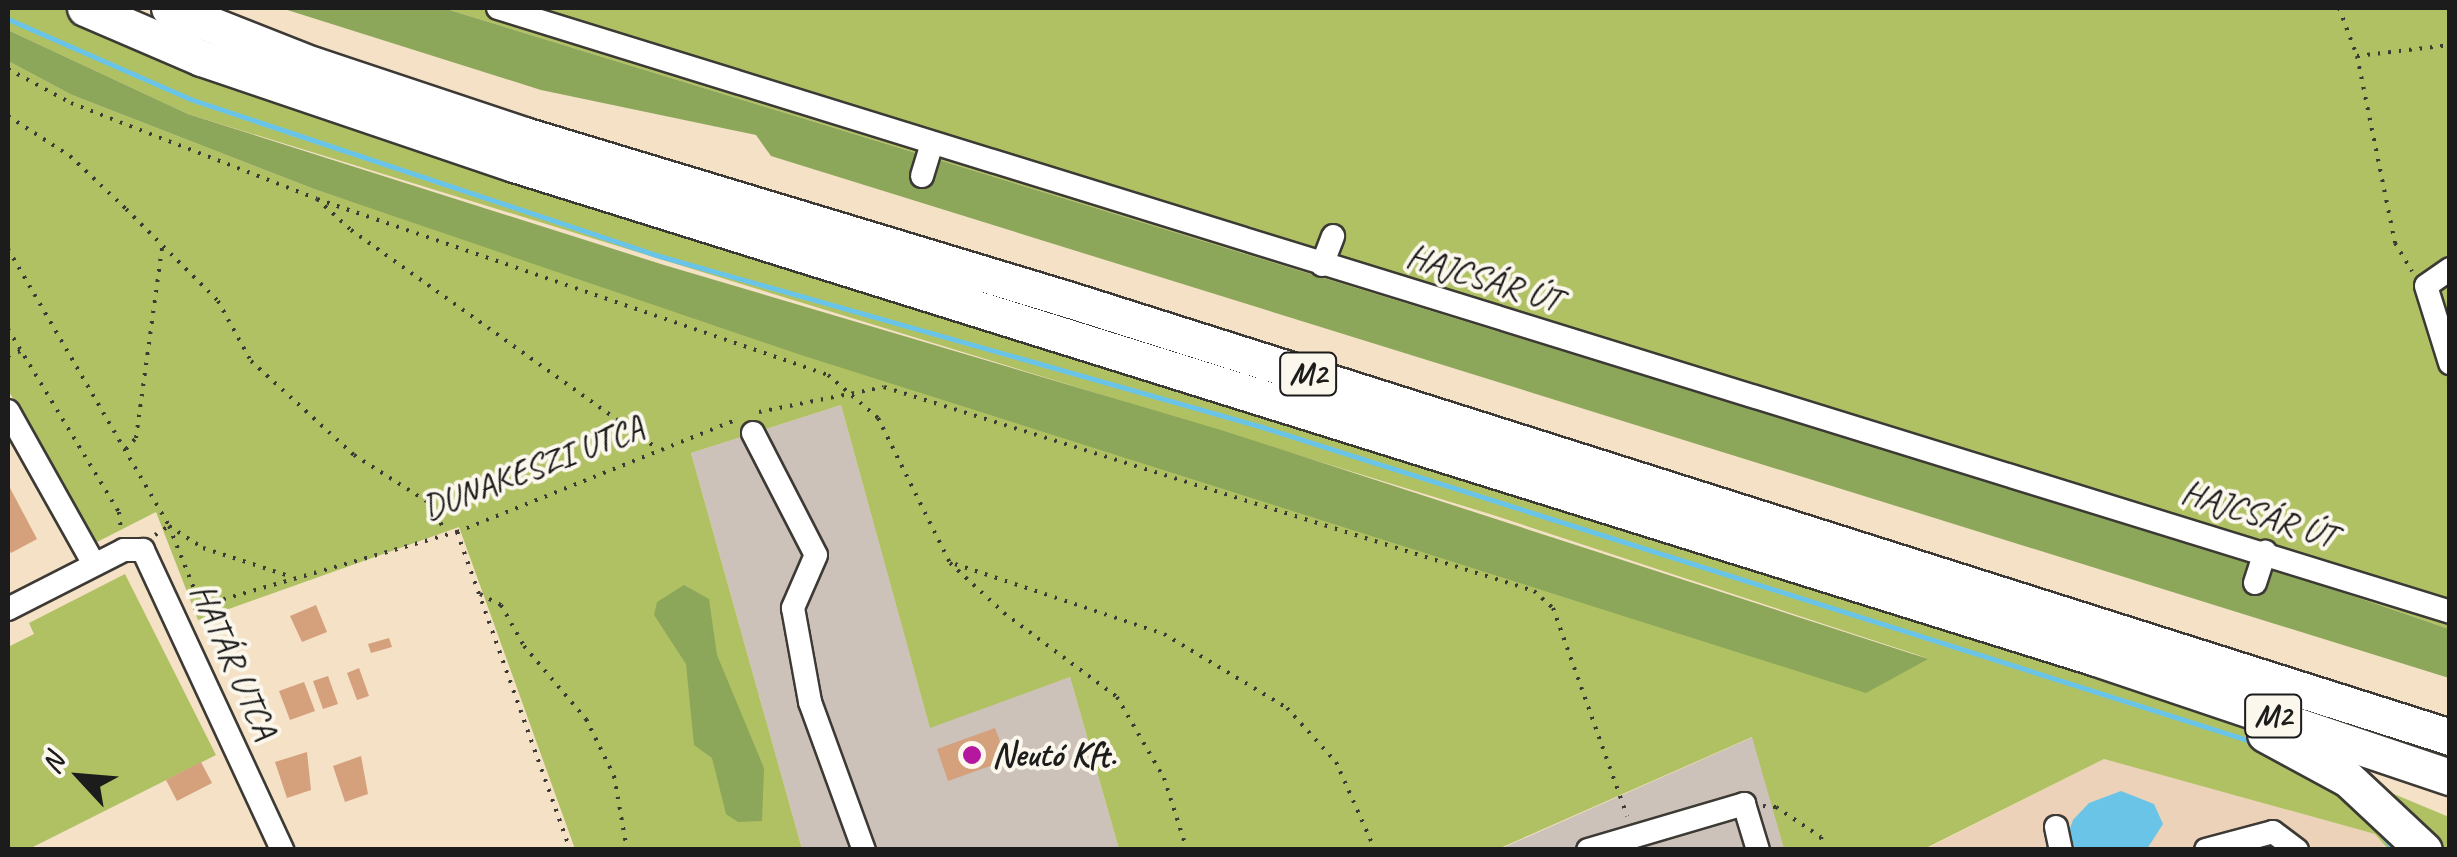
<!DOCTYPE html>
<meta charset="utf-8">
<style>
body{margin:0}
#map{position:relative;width:2457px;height:857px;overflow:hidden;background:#f5e1c5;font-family:Caveat,sans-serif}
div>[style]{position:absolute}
.built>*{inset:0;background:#ebd2b9}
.industrial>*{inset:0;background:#cdc2b9}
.green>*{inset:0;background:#b0c164}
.forest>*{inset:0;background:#8ca75a}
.water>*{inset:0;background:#6ac4e8}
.stream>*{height:5px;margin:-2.5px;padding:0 2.5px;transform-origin:2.5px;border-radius:2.5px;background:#6ac4e8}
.building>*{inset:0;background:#d5a07c}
.path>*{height:4px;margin-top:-2px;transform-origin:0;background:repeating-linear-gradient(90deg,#3d3a35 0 2.5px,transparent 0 10.5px)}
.roads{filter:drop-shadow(2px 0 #3d3a35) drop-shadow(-2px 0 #3d3a35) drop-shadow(0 2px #3d3a35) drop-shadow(0 -2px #3d3a35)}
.minor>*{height:22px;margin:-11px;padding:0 11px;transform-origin:11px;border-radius:11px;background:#fff}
.highway>*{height:35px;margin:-17.5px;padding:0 17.5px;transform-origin:17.5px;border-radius:17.5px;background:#fff}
.dots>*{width:28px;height:28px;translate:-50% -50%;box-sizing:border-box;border:5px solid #fbf7ec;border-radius:50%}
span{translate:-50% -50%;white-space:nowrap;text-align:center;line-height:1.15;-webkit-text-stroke:8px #fbf7ec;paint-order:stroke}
.shield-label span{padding:2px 8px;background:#fbf7ec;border:2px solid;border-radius:8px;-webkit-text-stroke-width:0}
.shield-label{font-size:32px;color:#1c1c1c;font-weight:700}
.street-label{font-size:35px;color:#1c1c1c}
.poi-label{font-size:35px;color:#1c1c1c;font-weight:700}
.left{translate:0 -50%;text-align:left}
.frame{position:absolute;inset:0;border:10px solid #1c1c1c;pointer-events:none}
.north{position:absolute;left:30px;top:727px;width:100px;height:100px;-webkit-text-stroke:8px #fbf7ec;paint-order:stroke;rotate:296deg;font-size:28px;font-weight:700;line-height:40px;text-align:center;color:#1c1c1c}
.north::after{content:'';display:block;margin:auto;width:35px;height:45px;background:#1c1c1c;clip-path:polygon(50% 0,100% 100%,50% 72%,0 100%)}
</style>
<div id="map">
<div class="built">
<i style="clip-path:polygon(2104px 759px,2375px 834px,2388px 849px,1924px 850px)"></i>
</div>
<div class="industrial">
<i style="clip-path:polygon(841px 405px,930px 727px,1070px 677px,1119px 849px,802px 849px,691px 453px)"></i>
<i style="clip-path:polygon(1753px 737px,1784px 849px,1498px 850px)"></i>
</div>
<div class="green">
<i style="clip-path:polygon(8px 8px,66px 8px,107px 28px,673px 228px,2249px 727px,2317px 767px,2410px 849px,2388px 849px,2375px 834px,2104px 759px,1924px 849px,1784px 849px,1752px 737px,1498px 849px,1119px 849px,1070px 677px,930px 728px,841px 405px,691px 453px,802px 849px,575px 849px,459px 527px,198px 620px,156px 512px,97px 542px,8px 390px,8px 61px,72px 95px,314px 189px,1129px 458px,1927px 658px,1493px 515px,188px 114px,8px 30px)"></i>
<i style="clip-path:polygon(443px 8px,2449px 8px,2449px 629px,2283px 572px)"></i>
<i style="clip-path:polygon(125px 574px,216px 755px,29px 849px,8px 849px,8px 647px,34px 634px,29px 623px)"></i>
<i style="clip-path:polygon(2377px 787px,2449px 817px,2449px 849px,2436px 849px)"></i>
</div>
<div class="forest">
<i style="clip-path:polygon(281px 8px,443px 8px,2283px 572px,2449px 629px,2449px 678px,771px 156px,756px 135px,541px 90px)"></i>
<i style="clip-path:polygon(8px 30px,188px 114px,664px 265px,1221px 430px,1928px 659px,1866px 693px,801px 355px,314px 189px,72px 95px,8px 61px)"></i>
<i style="clip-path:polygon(684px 585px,709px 599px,717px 655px,764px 768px,762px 821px,738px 822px,726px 814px,712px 758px,694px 745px,686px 664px,654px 615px,657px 602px)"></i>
</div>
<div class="water">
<i style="clip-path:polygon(2121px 791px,2154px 804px,2163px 824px,2147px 849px,2076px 849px,2068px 834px,2073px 820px,2089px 803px)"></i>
</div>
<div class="stream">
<i style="left:8px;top:19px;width:199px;rotate:23.7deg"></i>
<i style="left:190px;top:99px;width:491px;rotate:18.5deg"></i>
<i style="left:656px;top:255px;width:627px;rotate:15.83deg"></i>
<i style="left:1259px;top:426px;width:1044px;rotate:17.62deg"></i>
<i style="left:2380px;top:832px;width:23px;rotate:52deg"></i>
</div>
<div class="building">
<i style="clip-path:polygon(10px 488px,37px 539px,11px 553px,8px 547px)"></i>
<i style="clip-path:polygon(316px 605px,327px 632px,302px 642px,290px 616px)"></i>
<i style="clip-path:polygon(389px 638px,392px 647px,371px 653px,368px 644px)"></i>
<i style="clip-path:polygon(359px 668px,369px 696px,357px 700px,347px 673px)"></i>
<i style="clip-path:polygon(328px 676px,338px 704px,323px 709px,313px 681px)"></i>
<i style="clip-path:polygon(304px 682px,315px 711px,290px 720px,279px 691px)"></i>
<i style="clip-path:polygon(995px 728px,1007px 760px,948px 781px,937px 749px)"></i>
<i style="clip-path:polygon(307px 752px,311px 790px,287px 798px,275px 762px)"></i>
<i style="clip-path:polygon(361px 756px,368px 794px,345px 802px,333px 766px)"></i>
<i style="clip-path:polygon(201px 762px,212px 783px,177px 801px,166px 780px)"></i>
</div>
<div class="path">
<i style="left:2339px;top:8px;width:51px;rotate:69.4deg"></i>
<i style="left:2357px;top:56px;width:191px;rotate:78.5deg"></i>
<i style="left:2395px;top:243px;width:33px;rotate:59deg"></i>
<i style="left:2357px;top:56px;width:94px;rotate:-6.7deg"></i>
<i style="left:8px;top:69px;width:72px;rotate:28.4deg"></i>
<i style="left:71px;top:103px;width:264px;rotate:21.3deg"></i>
<i style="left:317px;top:199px;width:46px;rotate:42.4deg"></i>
<i style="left:351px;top:230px;width:374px;rotate:35.5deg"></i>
<i style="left:8px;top:116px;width:74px;rotate:32.8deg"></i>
<i style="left:70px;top:156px;width:77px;rotate:43.4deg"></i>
<i style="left:126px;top:209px;width:130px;rotate:45deg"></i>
<i style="left:218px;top:301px;width:68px;rotate:61.2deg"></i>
<i style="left:251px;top:361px;width:139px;rotate:42.4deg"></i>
<i style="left:354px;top:455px;width:91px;rotate:32.5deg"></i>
<i style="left:431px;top:504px;width:31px;rotate:63deg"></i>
<i style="left:317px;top:199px;width:540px;rotate:19deg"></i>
<i style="left:828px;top:375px;width:66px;rotate:40.7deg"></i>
<i style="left:878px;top:418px;width:162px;rotate:63.6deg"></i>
<i style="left:950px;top:563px;width:74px;rotate:42.8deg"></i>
<i style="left:1004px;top:613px;width:141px;rotate:36.6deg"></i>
<i style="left:1117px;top:697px;width:94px;rotate:59.9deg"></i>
<i style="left:1164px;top:778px;width:76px;rotate:72.3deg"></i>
<i style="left:8px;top:249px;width:320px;rotate:59.8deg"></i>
<i style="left:169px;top:526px;width:40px;rotate:32.9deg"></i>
<i style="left:203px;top:548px;width:90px;rotate:18deg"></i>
<i style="left:8px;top:329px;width:214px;rotate:58.8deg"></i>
<i style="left:119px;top:512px;width:18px;rotate:84deg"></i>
<i style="left:8px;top:356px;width:14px;rotate:-21deg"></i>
<i style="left:759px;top:412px;width:127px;rotate:-11.3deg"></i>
<i style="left:884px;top:387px;width:681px;rotate:17.42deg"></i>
<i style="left:1534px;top:591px;width:25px;rotate:42deg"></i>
<i style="left:1553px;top:608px;width:221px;rotate:70.4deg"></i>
<i style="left:126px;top:449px;width:15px;rotate:-48deg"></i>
<i style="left:136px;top:438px;width:193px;rotate:-82.2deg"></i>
<i style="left:457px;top:532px;width:337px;rotate:70.4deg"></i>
<i style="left:155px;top:535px;width:17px;rotate:-33deg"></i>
<i style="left:169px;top:526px;width:86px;rotate:68.2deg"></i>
<i style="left:955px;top:564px;width:220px;rotate:18.5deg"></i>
<i style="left:1164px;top:634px;width:144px;rotate:31deg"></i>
<i style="left:1287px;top:708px;width:73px;rotate:47.8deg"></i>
<i style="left:1336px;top:762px;width:96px;rotate:66.1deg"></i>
<i style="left:480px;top:594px;width:24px;rotate:28deg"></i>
<i style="left:501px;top:605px;width:47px;rotate:60.7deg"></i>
<i style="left:524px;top:646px;width:96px;rotate:49.7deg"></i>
<i style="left:586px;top:719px;width:64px;rotate:63.8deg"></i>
<i style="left:614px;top:776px;width:75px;rotate:80deg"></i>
<i style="left:193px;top:608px;width:275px;rotate:-16.1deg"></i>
<i style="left:457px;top:532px;width:300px;rotate:-21.9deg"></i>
<i style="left:1763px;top:806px;width:13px;rotate:4deg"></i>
<i style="left:1776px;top:807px;width:54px;rotate:33.7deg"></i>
<i style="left:1821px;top:837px;width:13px;rotate:77deg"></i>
</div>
<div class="roads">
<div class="minor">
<i style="left:498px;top:8px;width:2043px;rotate:17.19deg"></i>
<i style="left:922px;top:176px;width:31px;rotate:-73deg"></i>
<i style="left:1322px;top:265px;width:31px;rotate:-69deg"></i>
<i style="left:2450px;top:269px;width:29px;rotate:145deg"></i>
<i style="left:2426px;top:286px;width:81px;rotate:72.7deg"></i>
<i style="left:8px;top:411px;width:176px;rotate:60.7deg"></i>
<i style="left:753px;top:433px;width:137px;rotate:62.7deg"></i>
<i style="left:816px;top:555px;width:58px;rotate:113.5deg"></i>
<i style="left:793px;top:608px;width:96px;rotate:79.7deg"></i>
<i style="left:810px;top:702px;width:158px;rotate:70deg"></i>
<i style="left:2255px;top:583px;width:33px;rotate:-72deg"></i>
<i style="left:8px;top:609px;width:130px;rotate:-27deg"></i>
<i style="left:124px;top:550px;width:19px"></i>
<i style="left:143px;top:550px;width:331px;rotate:65.1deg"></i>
<i style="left:2056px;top:827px;width:24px;rotate:78deg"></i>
<i style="left:1588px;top:850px;width:163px;rotate:-16.4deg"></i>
<i style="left:1744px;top:804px;width:48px;rotate:73.1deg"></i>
<i style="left:2206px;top:850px;width:69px;rotate:-15deg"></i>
<i style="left:2273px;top:832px;width:30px;rotate:37deg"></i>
</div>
<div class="highway">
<i style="left:85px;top:8px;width:126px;rotate:23.3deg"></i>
<i style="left:201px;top:58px;width:330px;rotate:18.7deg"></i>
<i style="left:514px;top:164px;width:1657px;rotate:17.34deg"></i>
<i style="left:2096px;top:658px;width:373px;rotate:18.6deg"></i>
<i style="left:169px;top:8px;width:156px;rotate:21.5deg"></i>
<i style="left:314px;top:65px;width:221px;rotate:18.4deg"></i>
<i style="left:524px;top:135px;width:567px;rotate:16.81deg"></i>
<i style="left:1067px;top:299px;width:1451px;rotate:17.57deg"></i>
<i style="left:2265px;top:734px;width:94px;rotate:28.5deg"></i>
<i style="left:2348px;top:779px;width:104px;rotate:43.1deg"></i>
</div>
</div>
<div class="dots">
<i style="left:972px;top:755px;background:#b5179e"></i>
</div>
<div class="shield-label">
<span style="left:1308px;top:374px">M2</span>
<span style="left:2273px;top:716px">M2</span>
</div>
<div class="street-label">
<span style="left:1484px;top:278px;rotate:17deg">HAJCSÁR ÚT</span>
<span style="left:533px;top:468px;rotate:-21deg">DUNAKESZI UTCA</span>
<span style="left:2259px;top:514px;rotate:17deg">HAJCSÁR ÚT</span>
<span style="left:234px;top:661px;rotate:66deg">HATÁR UTCA</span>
</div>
<div class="poi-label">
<span class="left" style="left:992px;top:755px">Neutó Kft.</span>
</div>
<div class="frame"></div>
<div class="north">N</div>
</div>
